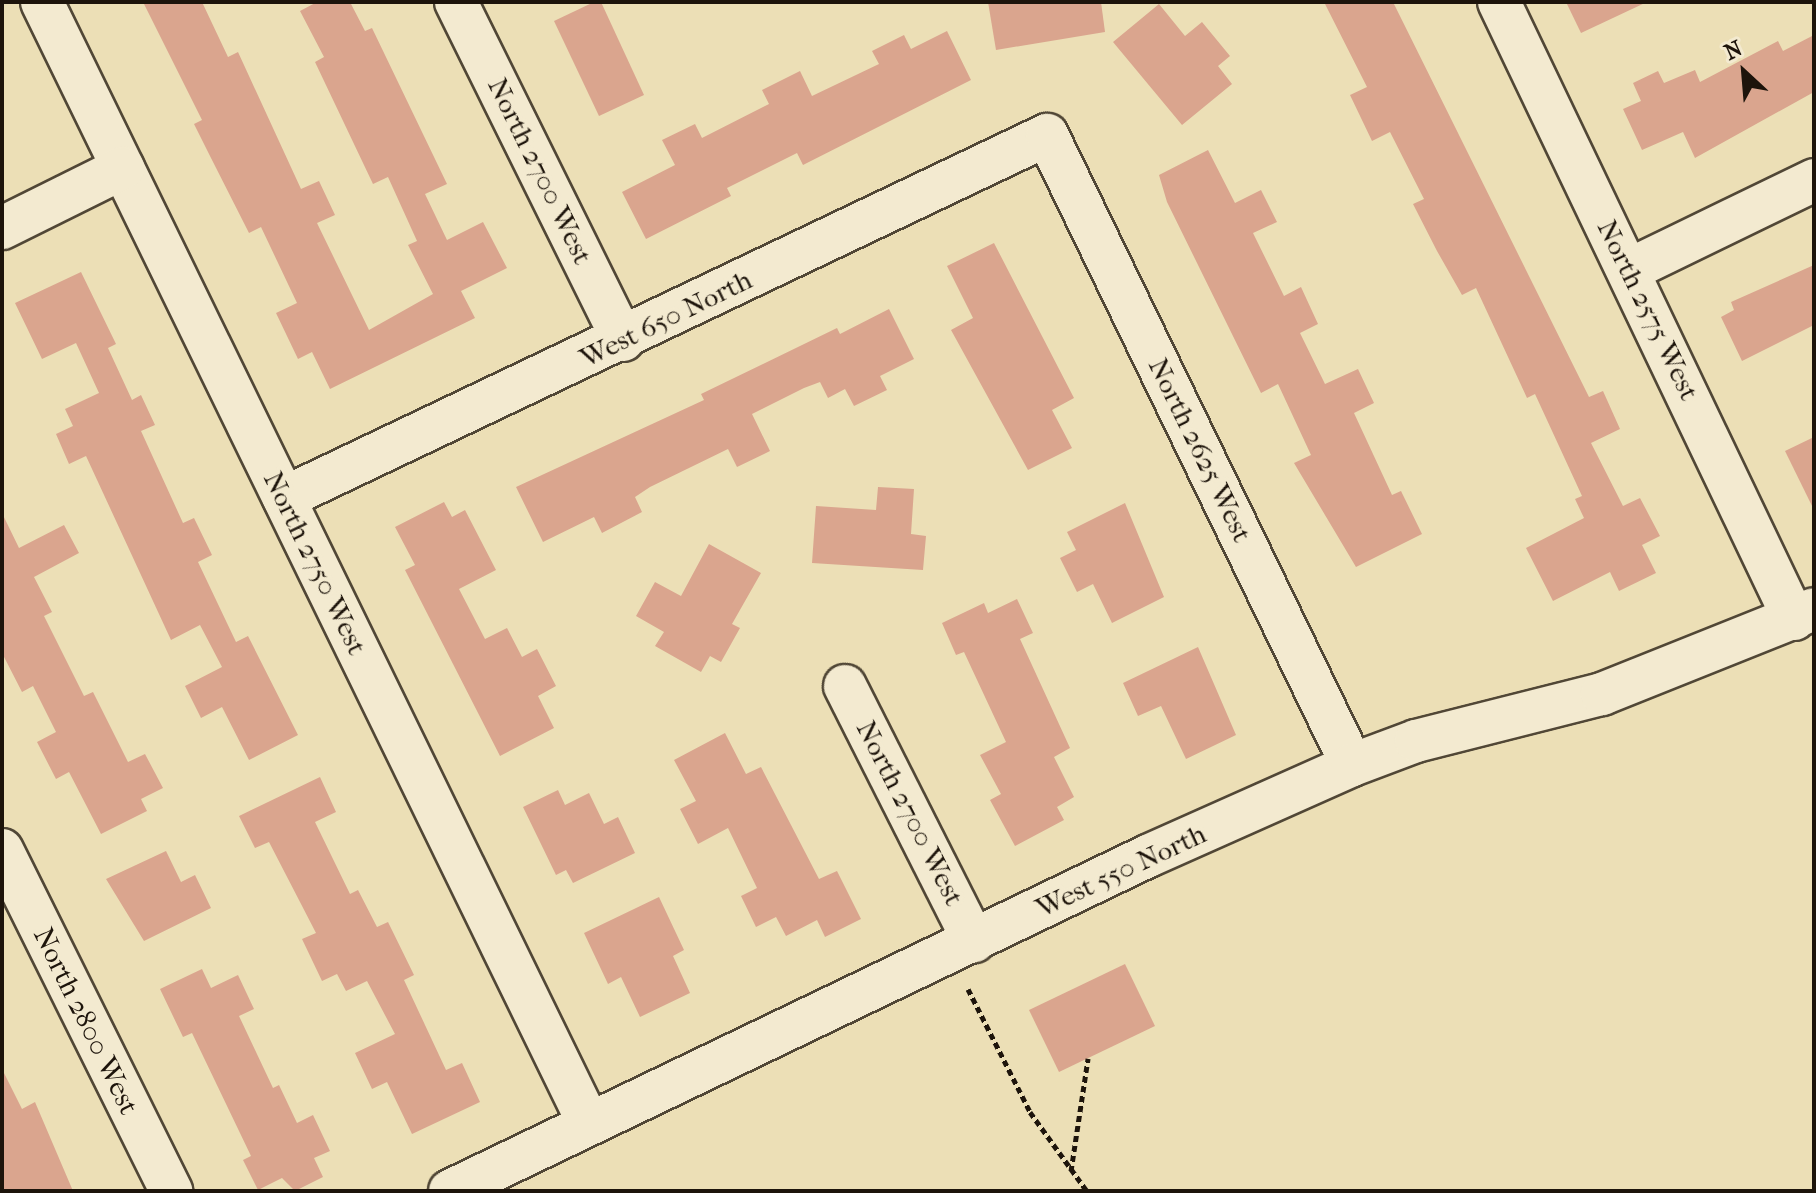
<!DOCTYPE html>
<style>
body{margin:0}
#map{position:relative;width:1816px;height:1193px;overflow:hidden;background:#ecdfb6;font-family:"IM FELL French Canon",serif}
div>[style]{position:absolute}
.building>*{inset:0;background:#daa58e}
.path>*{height:5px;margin-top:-2.5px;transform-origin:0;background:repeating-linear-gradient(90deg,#1d140b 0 6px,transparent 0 10px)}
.roads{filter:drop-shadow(2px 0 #514736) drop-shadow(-2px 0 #514736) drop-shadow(0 2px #514736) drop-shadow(0 -2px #514736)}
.minor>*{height:42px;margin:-21px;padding:0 21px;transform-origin:21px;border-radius:21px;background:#f3ead0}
span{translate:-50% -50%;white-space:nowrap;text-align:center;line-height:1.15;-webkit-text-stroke:8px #f3ead0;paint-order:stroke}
.street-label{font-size:28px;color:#1d140b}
.frame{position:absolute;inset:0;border:4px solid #1d140b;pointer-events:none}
.north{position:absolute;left:1704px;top:32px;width:80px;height:80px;-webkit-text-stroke:6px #f3ead0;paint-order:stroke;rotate:334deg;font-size:22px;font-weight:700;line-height:32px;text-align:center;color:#1d140b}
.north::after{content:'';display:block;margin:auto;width:28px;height:36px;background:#1d140b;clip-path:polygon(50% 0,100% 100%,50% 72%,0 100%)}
</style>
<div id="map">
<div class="building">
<i style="clip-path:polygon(143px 2px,202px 2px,228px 57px,238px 52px,301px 189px,319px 181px,335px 215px,317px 223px,369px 330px,433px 294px,408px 245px,417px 241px,388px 177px,373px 184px,315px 62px,324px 57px,300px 11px,317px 2px,350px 2px,365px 31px,372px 28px,447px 184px,425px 194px,447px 240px,483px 222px,507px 268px,461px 291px,475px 318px,330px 389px,312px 352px,298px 359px,276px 313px,297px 303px,261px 227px,249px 233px,211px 158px,194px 124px,202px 120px)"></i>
<i style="clip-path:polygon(594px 2px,601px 2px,644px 95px,599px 116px,554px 21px)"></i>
<i style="clip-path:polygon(988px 2px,1101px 2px,1105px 32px,996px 50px)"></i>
<i style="clip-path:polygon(1324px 2px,1393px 2px,1589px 397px,1603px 391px,1620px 429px,1591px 443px,1623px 506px,1640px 498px,1660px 536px,1642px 545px,1656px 573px,1619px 591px,1610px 572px,1553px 601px,1526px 548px,1584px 518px,1575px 499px,1582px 496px,1535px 394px,1527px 398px,1476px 288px,1462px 295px,1437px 251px,1413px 204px,1424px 199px,1390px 132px,1372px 141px,1350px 95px,1367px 87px)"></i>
<i style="clip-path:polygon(1566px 2px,1647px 2px,1581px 33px)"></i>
<i style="clip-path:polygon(1159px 4px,1185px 36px,1202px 22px,1230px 56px,1218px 66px,1232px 84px,1182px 125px,1113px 42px)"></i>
<i style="clip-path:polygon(947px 31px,971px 80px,803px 165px,797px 153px,727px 188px,731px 196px,646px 239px,622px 192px,675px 165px,662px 140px,695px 124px,702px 138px,769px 104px,762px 90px,800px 71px,812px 96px,879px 64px,872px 51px,904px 35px,911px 49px)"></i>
<i style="clip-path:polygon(1814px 35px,1814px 92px,1695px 158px,1683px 132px,1642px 150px,1623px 109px,1641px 101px,1633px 83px,1658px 71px,1664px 83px,1695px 70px,1700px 82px,1778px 41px,1783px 51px)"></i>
<i style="clip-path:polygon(1208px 150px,1235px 203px,1261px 190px,1277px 222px,1253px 233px,1284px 296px,1301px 287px,1318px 324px,1300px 333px,1325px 384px,1358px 369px,1374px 403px,1354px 413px,1392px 495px,1401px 491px,1422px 534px,1356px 567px,1294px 463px,1311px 455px,1278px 384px,1261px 393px,1167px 202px,1159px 175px)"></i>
<i style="clip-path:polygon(994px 243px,1074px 398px,1052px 410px,1072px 448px,1028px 470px,951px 330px,973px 318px,947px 266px)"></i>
<i style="clip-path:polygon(1814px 265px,1814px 325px,1742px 361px,1721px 317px,1734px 310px,1731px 302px)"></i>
<i style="clip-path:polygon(81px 272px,116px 344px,108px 348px,132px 400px,141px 395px,155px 425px,141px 431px,183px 523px,194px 518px,212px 555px,198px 562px,236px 642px,248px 636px,298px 735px,249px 760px,222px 707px,201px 718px,185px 686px,222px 667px,200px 625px,171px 640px,86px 456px,69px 464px,56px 434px,73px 426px,65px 409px,99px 393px,76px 343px,42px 359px,15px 303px)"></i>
<i style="clip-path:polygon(889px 309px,914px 359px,880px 376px,887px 390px,854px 406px,845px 389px,828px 398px,820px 382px,804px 388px,752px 414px,770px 451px,737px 467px,728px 449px,650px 487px,635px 497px,642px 512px,602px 533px,594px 517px,543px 542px,516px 487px,704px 400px,701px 394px,837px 328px,840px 334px)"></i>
<i style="clip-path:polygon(1814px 437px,1814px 510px,1785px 451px)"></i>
<i style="clip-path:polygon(878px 487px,914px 489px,911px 534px,926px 536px,923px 570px,812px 563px,816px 506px,876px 510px)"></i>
<i style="clip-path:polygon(444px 502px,452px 517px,465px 510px,496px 570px,459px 589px,485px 639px,507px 628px,522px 657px,537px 649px,556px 686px,538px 696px,554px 728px,500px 756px,405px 570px,415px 565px,395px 527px)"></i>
<i style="clip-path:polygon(1125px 503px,1164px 597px,1112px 623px,1093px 584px,1077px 592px,1060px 558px,1076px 550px,1067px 532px)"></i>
<i style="clip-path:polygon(2px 513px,19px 548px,64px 525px,79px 553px,34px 577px,52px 612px,44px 616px,84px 696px,93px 692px,128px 762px,145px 754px,163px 788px,141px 799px,147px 811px,101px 834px,69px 772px,56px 779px,37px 742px,56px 732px,33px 686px,22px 692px,2px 653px)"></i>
<i style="clip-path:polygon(709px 544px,761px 573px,732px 624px,740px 628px,721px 662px,710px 656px,701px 672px,655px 646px,664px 632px,636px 616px,655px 582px,681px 596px)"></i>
<i style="clip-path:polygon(1017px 599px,1033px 633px,1020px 639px,1070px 748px,1054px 757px,1074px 797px,1057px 807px,1064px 820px,1015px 846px,990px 800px,1001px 794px,980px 755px,1006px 742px,964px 652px,956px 655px,942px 623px,984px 603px,988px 613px)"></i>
<i style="clip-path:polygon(1198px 647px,1236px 735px,1186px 759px,1161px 706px,1138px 716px,1123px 683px)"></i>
<i style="clip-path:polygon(725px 733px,746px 774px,761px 767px,819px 879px,837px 871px,861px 919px,825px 937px,817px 920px,786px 936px,776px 917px,756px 927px,741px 896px,757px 888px,728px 828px,698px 844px,680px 809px,696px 801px,674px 760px)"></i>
<i style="clip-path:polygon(320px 777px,336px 812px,315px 822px,350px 894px,358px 890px,377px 927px,388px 922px,414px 975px,404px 980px,446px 1070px,462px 1063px,480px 1102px,412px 1134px,387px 1082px,372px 1089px,355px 1053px,395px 1034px,367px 981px,346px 991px,337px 974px,322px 981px,302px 939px,316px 933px,269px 842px,255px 848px,239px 816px)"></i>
<i style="clip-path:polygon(558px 790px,565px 805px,589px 793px,604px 824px,618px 817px,635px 853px,573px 883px,566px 870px,556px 875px,523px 807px)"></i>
<i style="clip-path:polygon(166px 851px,181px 882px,195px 875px,211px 908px,144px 941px,106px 879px)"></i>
<i style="clip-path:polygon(659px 897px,684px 950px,673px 956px,690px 993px,640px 1017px,621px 977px,608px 984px,584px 933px)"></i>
<i style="clip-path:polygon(1125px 964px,1155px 1026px,1059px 1072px,1029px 1010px)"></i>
<i style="clip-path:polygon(202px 969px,211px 988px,238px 975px,254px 1009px,239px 1016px,273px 1088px,279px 1085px,297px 1123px,313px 1115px,330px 1151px,314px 1158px,323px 1177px,295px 1191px,282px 1178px,258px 1190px,243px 1160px,251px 1156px,192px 1033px,183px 1037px,160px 989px)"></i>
<i style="clip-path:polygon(2px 1069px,22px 1109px,35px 1102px,73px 1191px,2px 1191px)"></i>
</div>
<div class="path">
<i style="left:968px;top:989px;width:138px;rotate:63.2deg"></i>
<i style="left:1030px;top:1112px;width:97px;rotate:54.2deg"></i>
<i style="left:1071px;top:1171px;width:114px;rotate:-81.4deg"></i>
</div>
<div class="roads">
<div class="minor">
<i style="left:42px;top:2px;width:1248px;rotate:64.01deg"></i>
<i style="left:456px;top:2px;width:377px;rotate:63.7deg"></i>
<i style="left:1499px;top:2px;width:684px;rotate:64.45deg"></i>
<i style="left:2px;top:228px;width:135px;rotate:-26.4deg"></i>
<i style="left:1629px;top:270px;width:206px;rotate:-25.9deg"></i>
<i style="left:284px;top:498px;width:845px;rotate:-25.44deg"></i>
<i style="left:1047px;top:135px;width:700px;rotate:64.17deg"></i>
<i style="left:845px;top:686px;width:286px;rotate:63.2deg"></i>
<i style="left:2px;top:850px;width:381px;rotate:63.6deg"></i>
<i style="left:450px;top:1191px;width:774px;rotate:-25.64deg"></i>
<i style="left:1148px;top:856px;width:223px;rotate:-24deg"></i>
<i style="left:1352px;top:765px;width:68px;rotate:-20.6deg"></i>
<i style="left:1416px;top:741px;width:192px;rotate:-14.2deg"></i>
<i style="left:1602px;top:694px;width:228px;rotate:-21.8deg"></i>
</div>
</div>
<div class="street-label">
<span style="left:540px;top:171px;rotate:64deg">North 2700 West</span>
<span style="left:1648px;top:310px;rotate:64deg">North 2575 West</span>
<span style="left:666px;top:319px;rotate:-26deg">West 650 North</span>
<span style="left:1200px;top:450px;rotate:64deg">North 2625 West</span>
<span style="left:315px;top:563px;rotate:64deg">North 2750 West</span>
<span style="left:910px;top:813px;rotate:63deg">North 2700 West</span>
<span style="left:1121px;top:871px;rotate:-25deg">West 550 North</span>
<span style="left:86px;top:1021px;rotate:64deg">North 2800 West</span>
</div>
<div class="frame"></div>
<div class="north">N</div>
</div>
